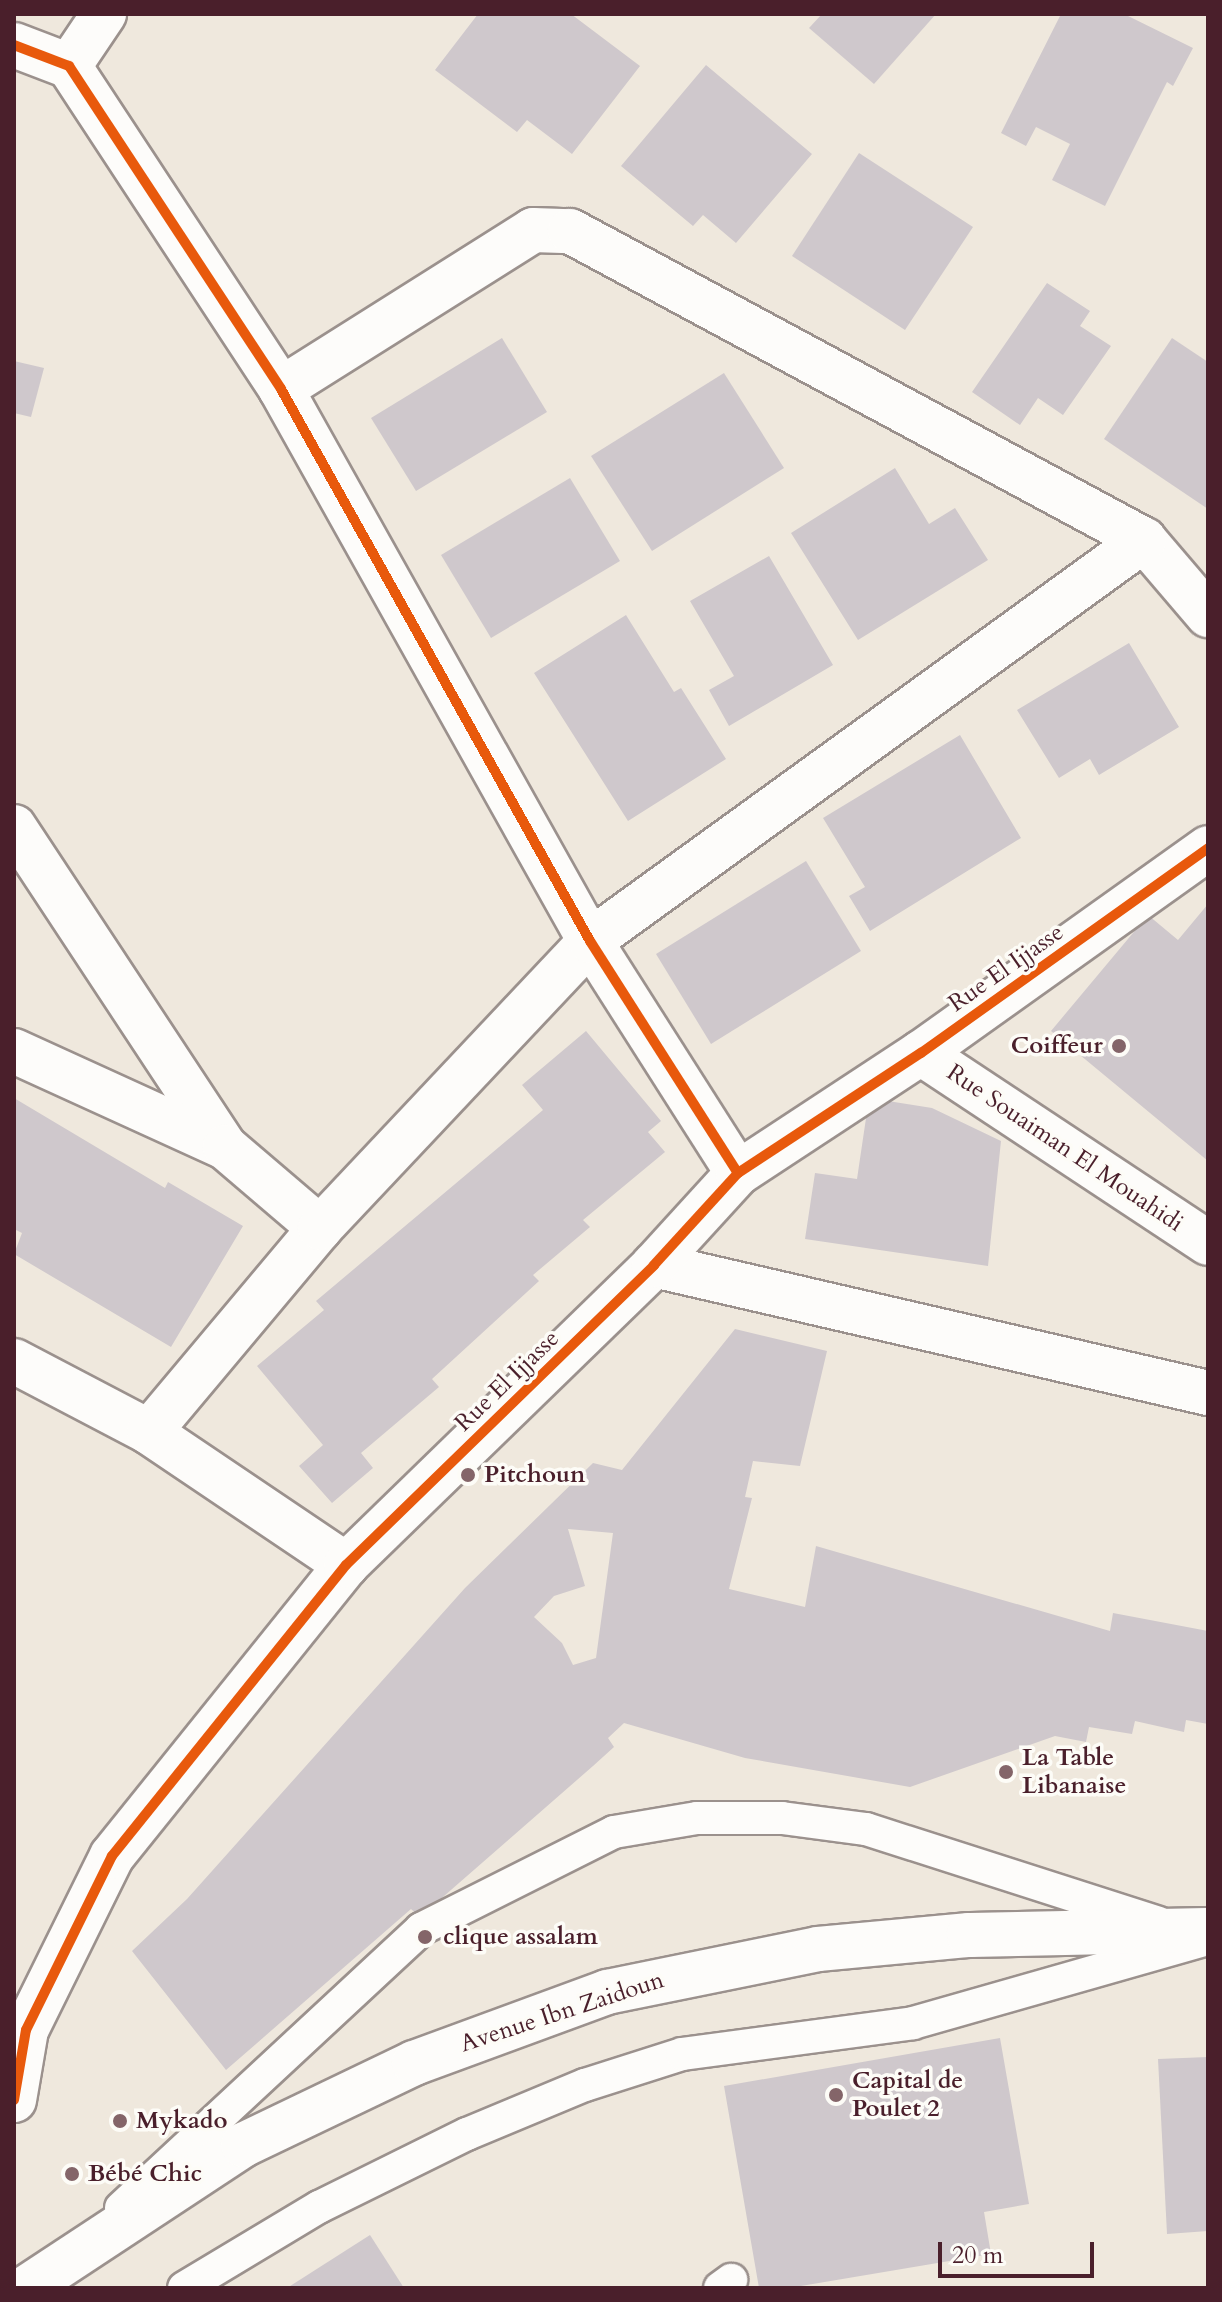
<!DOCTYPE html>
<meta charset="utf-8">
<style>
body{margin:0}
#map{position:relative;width:1222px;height:2302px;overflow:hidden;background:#efe8dd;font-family:Cardo,serif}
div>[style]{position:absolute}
.building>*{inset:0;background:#cfc8cc}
.roads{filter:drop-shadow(2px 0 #9b918d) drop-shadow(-2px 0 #9b918d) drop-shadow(0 2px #9b918d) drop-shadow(0 -2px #9b918d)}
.lane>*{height:32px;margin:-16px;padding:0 16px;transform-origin:16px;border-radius:16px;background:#fdfcfa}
.street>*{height:44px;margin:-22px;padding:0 22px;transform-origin:22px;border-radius:22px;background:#fdfcfa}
.secondary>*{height:44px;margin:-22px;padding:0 22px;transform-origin:22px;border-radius:22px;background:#fdfcfa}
.cycleway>*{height:10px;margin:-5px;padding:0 5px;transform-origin:5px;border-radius:5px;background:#e8590c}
.dots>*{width:22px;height:22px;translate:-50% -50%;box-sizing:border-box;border:4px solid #fdfcf7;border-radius:50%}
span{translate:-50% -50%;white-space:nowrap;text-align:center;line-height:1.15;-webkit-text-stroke:7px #fdfcf7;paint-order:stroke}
.street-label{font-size:24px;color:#4a1f2b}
.poi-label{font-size:24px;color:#4a1f2b;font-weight:700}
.right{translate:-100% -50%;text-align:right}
.left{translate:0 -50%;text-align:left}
.frame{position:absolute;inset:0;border:16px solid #4a1f2b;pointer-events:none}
.scale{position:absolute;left:938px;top:2242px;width:156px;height:36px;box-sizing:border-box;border:4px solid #4a1f2b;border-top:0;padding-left:10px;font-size:24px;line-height:28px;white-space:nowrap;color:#4a1f2b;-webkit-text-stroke:6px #fdfcf7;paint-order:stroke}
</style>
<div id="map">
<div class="building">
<i style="clip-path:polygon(478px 14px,571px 14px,640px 66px,572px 154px,527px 120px,517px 132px,435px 70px)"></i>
<i style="clip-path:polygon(822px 14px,936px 14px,874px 84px,809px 28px)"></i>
<i style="clip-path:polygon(1061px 14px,1124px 14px,1193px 48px,1173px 86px,1167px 82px,1105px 206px,1052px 180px,1070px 144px,1036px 127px,1026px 146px,1001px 133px)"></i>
<i style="clip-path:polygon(706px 65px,812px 154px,736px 243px,703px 215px,693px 226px,621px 166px)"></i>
<i style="clip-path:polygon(859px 153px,973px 227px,905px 330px,792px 256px)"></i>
<i style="clip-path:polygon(1047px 283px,1090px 311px,1080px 326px,1111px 346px,1063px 415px,1038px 398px,1020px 425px,972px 392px)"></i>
<i style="clip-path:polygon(502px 338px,547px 412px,416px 491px,371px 418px)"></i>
<i style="clip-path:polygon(1172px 338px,1208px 362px,1208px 509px,1104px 439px)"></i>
<i style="clip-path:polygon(14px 361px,44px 368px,31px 417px,14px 413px)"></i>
<i style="clip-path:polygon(724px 373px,784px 468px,652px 551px,591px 456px)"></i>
<i style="clip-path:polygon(895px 468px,929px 524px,955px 508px,988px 560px,858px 640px,791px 533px)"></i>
<i style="clip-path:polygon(570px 478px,620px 561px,491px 638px,441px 555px)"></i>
<i style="clip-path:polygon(769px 556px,833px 665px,729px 726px,709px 690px,734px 676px,690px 601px)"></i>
<i style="clip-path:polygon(626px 615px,674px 692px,681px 688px,726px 759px,628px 821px,534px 673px)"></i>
<i style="clip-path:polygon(1129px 643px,1179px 727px,1099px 775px,1090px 759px,1059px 778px,1017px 710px)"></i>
<i style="clip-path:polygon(960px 735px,1021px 838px,870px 931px,849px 896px,865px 887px,823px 818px)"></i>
<i style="clip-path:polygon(806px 861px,861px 951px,711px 1044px,656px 954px)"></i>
<i style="clip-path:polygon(1208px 904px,1208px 1161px,1051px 1031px,1148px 915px,1178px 940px)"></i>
<i style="clip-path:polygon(586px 1031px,661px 1121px,648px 1132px,665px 1152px,583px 1220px,590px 1227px,533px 1275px,539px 1281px,432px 1379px,439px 1387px,361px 1453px,373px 1468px,332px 1503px,299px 1466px,323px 1445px,257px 1366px,324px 1310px,316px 1301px,543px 1110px,522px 1085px)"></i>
<i style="clip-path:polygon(14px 1098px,165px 1188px,168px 1182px,243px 1226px,171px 1347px,14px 1254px,22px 1233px,14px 1229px)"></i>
<i style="clip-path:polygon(869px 1098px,932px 1108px,1001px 1141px,988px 1266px,805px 1239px,815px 1173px,857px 1179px)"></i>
<i style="clip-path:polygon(evenodd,735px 1329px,827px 1351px,800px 1466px,753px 1461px,745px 1497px,752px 1498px,729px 1589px,805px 1607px,816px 1546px,1110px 1631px,1113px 1613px,1208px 1631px,1208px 1724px,1186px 1720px,1184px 1732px,1135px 1721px,1132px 1734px,1089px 1727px,1086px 1742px,1055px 1736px,910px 1787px,745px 1758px,624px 1723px,608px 1738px,614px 1747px,593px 1766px,420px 1917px,411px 1909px,226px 2070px,132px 1951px,187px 1899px,465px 1588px,593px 1463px,622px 1470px,735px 1329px,568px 1529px,613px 1533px,596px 1658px,573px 1665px,562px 1643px,534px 1617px,554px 1596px,585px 1586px,568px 1529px)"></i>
<i style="clip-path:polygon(1000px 2038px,1029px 2204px,984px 2212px,991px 2254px,789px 2288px,759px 2288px,724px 2086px)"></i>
<i style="clip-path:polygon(1208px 2057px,1208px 2231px,1167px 2234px,1158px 2059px)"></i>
<i style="clip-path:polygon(370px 2235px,404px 2288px,287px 2288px)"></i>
</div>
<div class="roads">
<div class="lane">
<i style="left:121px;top:2208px;width:410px;rotate:-42.9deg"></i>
<i style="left:421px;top:1929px;width:216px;rotate:-26.7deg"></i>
<i style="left:614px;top:1832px;width:84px;rotate:-9.6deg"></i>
<i style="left:697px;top:1818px;width:85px"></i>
<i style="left:782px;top:1818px;width:85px;rotate:7.5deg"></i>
<i style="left:866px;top:1829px;width:307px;rotate:17.8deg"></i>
<i style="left:184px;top:2288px;width:157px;rotate:-31deg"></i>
<i style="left:319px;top:2207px;width:165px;rotate:-26.3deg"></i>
<i style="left:467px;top:2134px;width:128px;rotate:-22.6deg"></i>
<i style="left:585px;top:2085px;width:102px;rotate:-17.7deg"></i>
<i style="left:682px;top:2054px;width:233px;rotate:-7.6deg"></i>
<i style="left:913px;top:2023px;width:299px;rotate:-15.9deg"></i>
<i style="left:720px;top:2288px;width:14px;rotate:-36deg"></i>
</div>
<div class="street">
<i style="left:14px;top:45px;width:59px;rotate:20.9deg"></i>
<i style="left:69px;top:66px;width:386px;rotate:56.7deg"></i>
<i style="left:281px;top:389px;width:633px;rotate:60.76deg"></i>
<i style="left:590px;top:941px;width:275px;rotate:57.5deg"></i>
<i style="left:69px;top:66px;width:63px;rotate:-56.1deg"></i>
<i style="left:281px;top:389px;width:298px;rotate:-32.2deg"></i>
<i style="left:533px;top:230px;width:37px;rotate:2deg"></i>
<i style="left:570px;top:231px;width:652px;rotate:28.29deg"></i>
<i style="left:1144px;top:540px;width:99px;rotate:49.5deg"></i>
<i style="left:14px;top:827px;width:383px;rotate:56.6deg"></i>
<i style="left:14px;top:1051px;width:232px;rotate:24.5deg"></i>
<i style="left:225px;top:1147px;width:125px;rotate:40.5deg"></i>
<i style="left:921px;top:1053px;width:344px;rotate:33.5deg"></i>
<i style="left:654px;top:1265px;width:569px;rotate:13.01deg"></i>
<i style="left:14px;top:1361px;width:153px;rotate:27.7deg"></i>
<i style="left:149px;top:1432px;width:238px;rotate:34deg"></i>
<i style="left:149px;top:1432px;width:266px;rotate:-50deg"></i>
<i style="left:320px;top:1228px;width:394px;rotate:-46.7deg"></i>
<i style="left:590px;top:941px;width:684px;rotate:-35.9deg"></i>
<i style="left:14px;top:2100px;width:71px;rotate:-80.3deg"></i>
<i style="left:26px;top:2030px;width:194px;rotate:-63.7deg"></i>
<i style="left:112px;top:1856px;width:373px;rotate:-51.2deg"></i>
<i style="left:346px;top:1565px;width:430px;rotate:-44.2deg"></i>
<i style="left:654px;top:1265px;width:125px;rotate:-47.6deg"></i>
<i style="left:738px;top:1173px;width:219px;rotate:-33.3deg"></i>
<i style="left:921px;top:1053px;width:353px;rotate:-35.5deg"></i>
</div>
<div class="secondary">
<i style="left:26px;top:2288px;width:260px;rotate:-33.4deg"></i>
<i style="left:243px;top:2145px;width:190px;rotate:-25.6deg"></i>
<i style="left:414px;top:2063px;width:206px;rotate:-20.2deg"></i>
<i style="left:607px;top:1992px;width:215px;rotate:-11.5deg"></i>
<i style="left:818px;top:1949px;width:152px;rotate:-5.3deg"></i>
<i style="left:969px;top:1935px;width:239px;rotate:-1.2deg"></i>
</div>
</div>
<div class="cycleway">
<i style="left:14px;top:45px;width:59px;rotate:20.9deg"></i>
<i style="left:69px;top:66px;width:386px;rotate:56.7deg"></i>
<i style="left:281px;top:389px;width:633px;rotate:60.76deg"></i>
<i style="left:590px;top:941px;width:275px;rotate:57.5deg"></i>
<i style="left:14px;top:2100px;width:71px;rotate:-80.3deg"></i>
<i style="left:26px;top:2030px;width:194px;rotate:-63.7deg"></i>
<i style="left:112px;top:1856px;width:373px;rotate:-51.2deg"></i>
<i style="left:346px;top:1565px;width:430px;rotate:-44.2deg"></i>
<i style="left:654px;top:1265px;width:125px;rotate:-47.6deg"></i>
<i style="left:738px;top:1173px;width:219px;rotate:-33.3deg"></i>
<i style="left:921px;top:1053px;width:353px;rotate:-35.5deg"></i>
</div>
<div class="dots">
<i style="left:1119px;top:1046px;background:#846569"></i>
<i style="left:468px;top:1475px;background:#846569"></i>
<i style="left:1006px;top:1772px;background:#846569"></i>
<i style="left:425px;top:1937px;background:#846569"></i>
<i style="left:836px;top:2095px;background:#846569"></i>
<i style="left:120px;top:2121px;background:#846569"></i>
<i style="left:72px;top:2174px;background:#846569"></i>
</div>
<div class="street-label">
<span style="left:1006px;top:968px;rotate:-35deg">Rue El Ijjasse</span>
<span style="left:1065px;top:1148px;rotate:34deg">Rue Souaiman El Mouahidi</span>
<span style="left:507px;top:1381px;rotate:-44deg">Rue El Ijjasse</span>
<span style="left:562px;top:2012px;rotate:-18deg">Avenue Ibn Zaidoun</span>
</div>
<div class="poi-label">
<span class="right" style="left:1103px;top:1046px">Coiffeur</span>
<span class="left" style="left:484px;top:1475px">Pitchoun</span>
<span class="left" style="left:1022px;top:1772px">La Table<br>Libanaise</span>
<span class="left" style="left:443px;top:1937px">clique assalam</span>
<span class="left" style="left:852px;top:2095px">Capital de<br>Poulet 2</span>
<span class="left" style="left:136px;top:2121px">Mykado</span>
<span class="left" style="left:88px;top:2174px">Bébé Chic</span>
</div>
<div class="frame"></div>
<div class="scale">20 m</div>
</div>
